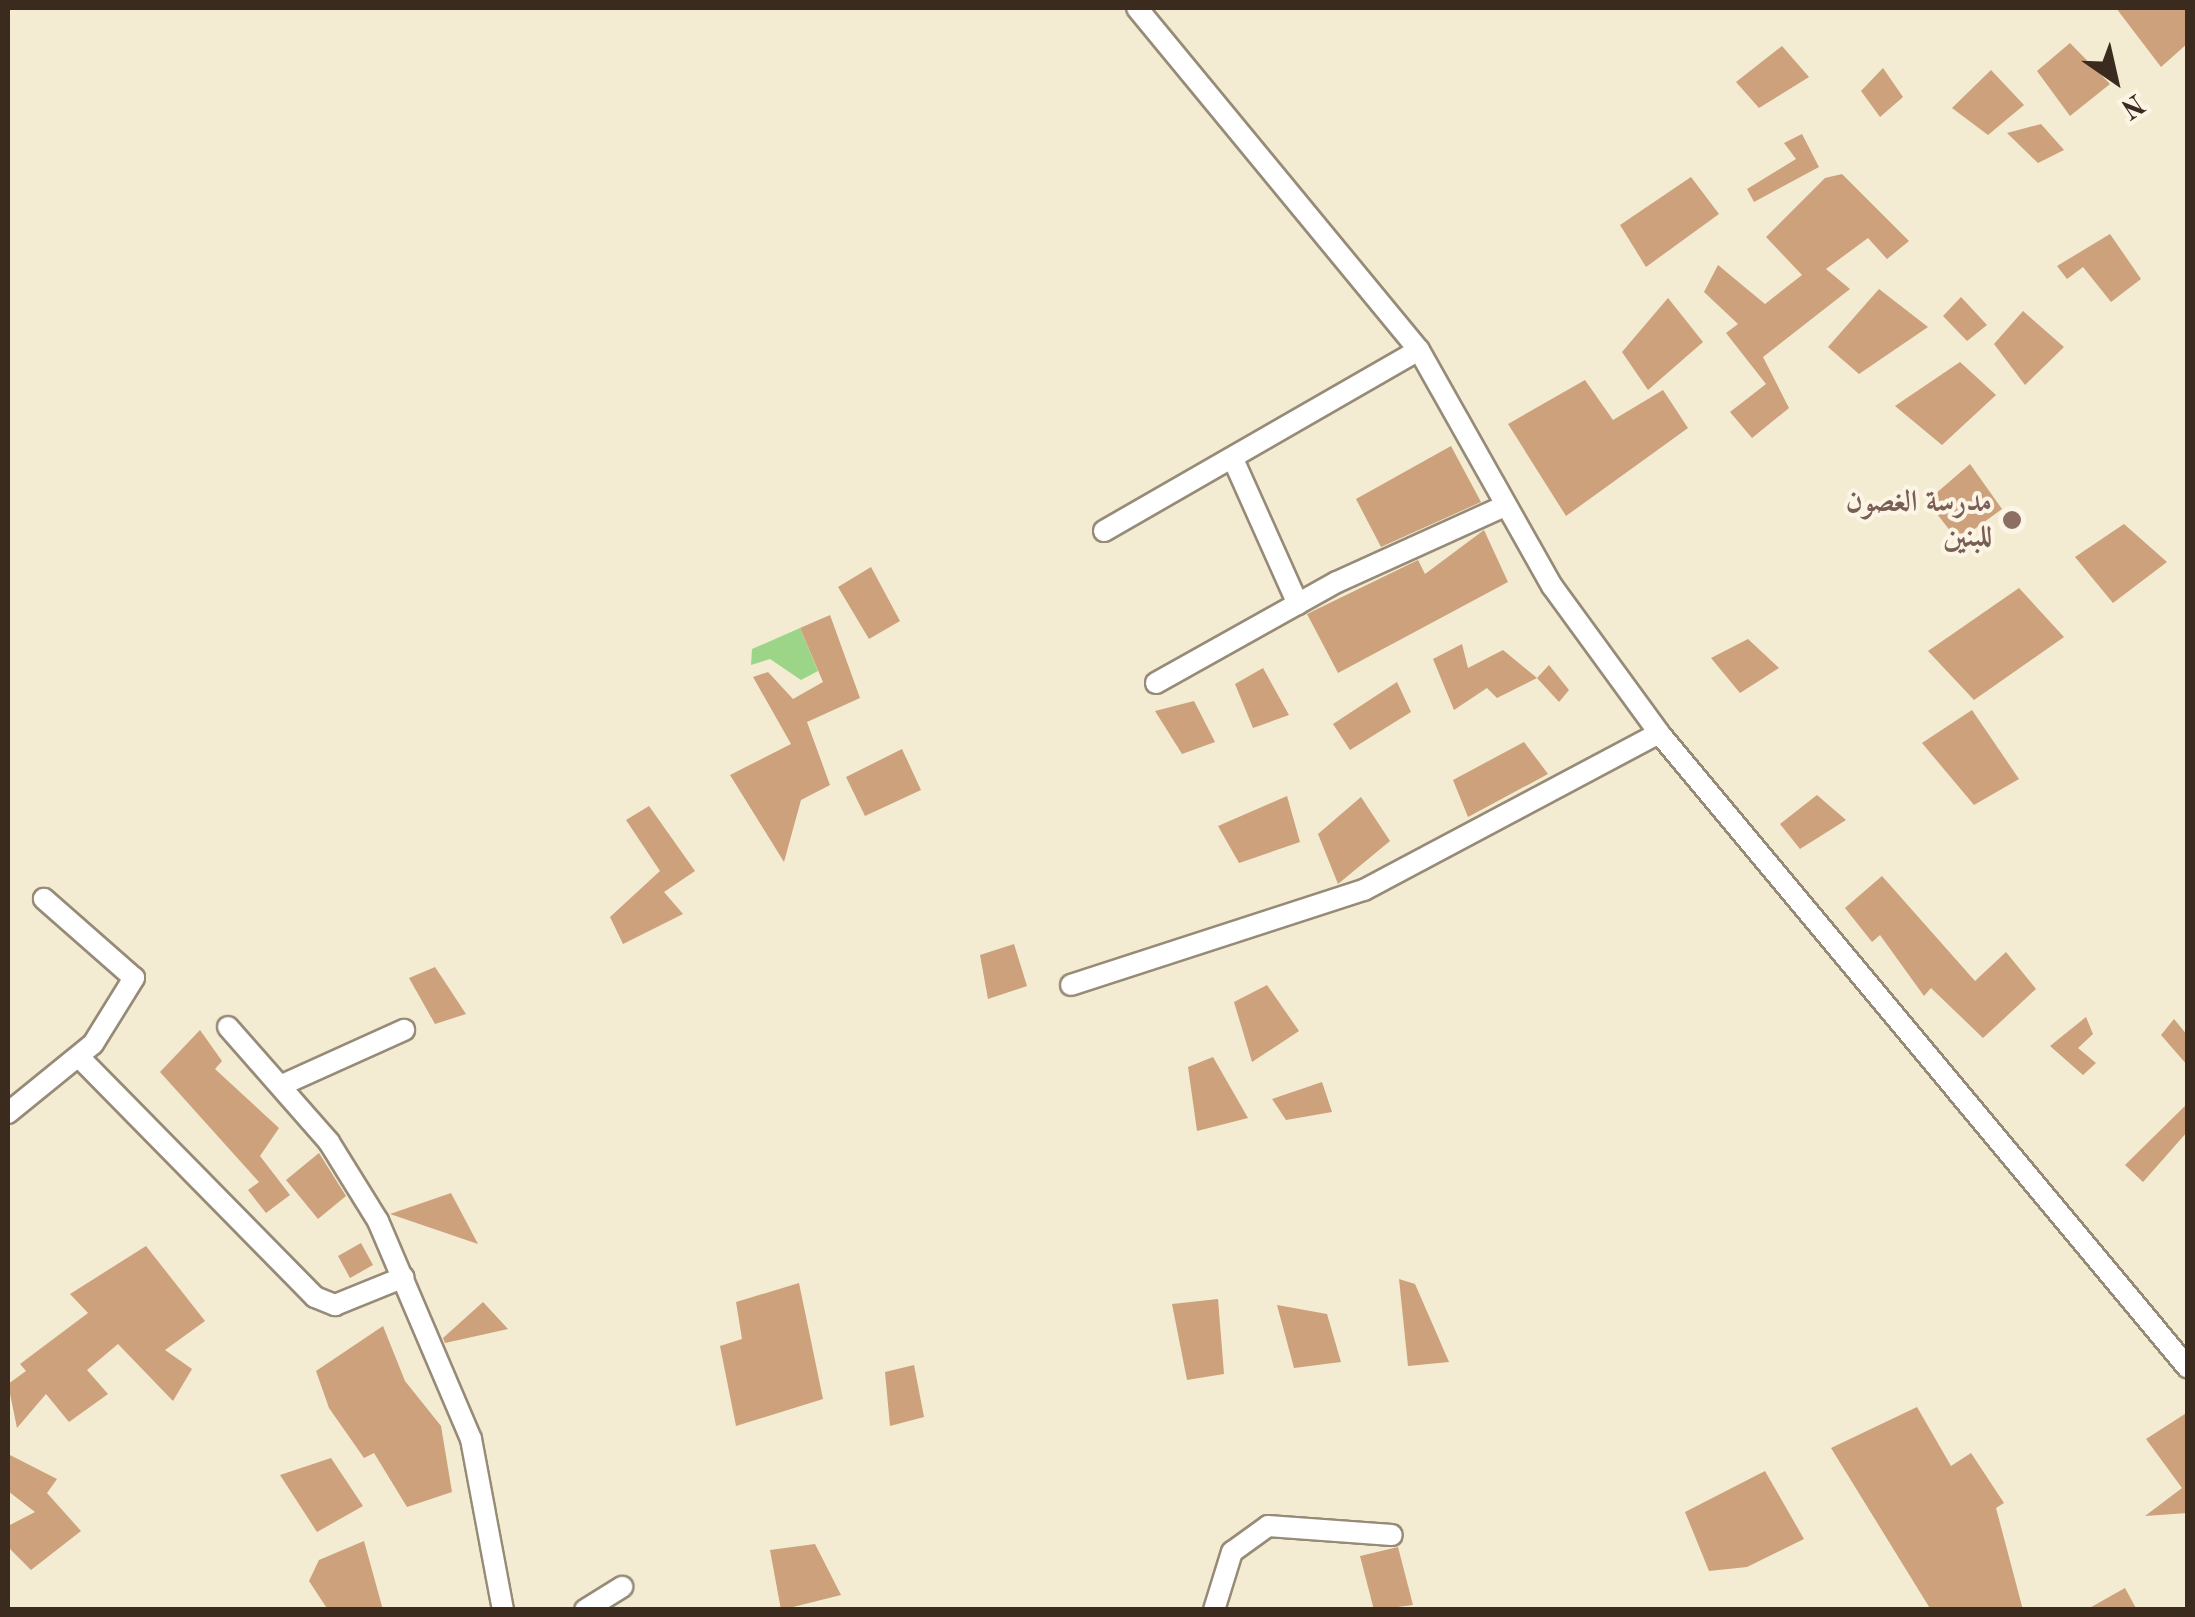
<!DOCTYPE html>
<meta charset="utf-8">
<style>
body{margin:0}
#map{position:relative;width:2195px;height:1617px;overflow:hidden;background:#f3ecd2;font-family:"Old Standard TT",Amiri,serif}
div>[style]{position:absolute}
.green>*{inset:0;background:#9dd588}
.building>*{inset:0;background:#cca17c}
.roads{filter:drop-shadow(2px 0 #978b78) drop-shadow(-2px 0 #978b78) drop-shadow(0 2px #978b78) drop-shadow(0 -2px #978b78)}
.minor>*{height:20px;margin:-10px;padding:0 10px;transform-origin:10px;border-radius:10px;background:#fff}
.dots>*{width:28px;height:28px;translate:-50% -50%;box-sizing:border-box;border:5px solid #fcf5e5;border-radius:50%}
span{translate:-50% -50%;white-space:nowrap;text-align:center;line-height:1.15;-webkit-text-stroke:8px #fcf5e5;paint-order:stroke}
.education-label{font-size:30px;color:#785e54;font-weight:700}
.right{translate:-100% -50%;text-align:right}
.frame{position:absolute;inset:0;border:10px solid #3b2a1e;pointer-events:none}
.north{position:absolute;left:2065px;top:30px;width:100px;height:100px;-webkit-text-stroke:8px #fcf5e5;paint-order:stroke;rotate:146deg;font-size:28px;font-weight:700;line-height:40px;text-align:center;color:#3b2a1e}
.north::after{content:'';display:block;margin:auto;width:35px;height:45px;background:#3b2a1e;clip-path:polygon(50% 0,100% 100%,50% 72%,0 100%)}
</style>
<div id="map">
<div class="green">
<i style="clip-path:polygon(800px 628px,818px 671px,801px 680px,770px 659px,751px 665px,752px 649px)"></i>
</div>
<div class="building">
<i style="clip-path:polygon(2116px 8px,2188px 8px,2188px 43px,2161px 67px)"></i>
<i style="clip-path:polygon(2070px 43px,2110px 84px,2070px 116px,2037px 71px)"></i>
<i style="clip-path:polygon(1782px 46px,1809px 77px,1759px 108px,1736px 82px)"></i>
<i style="clip-path:polygon(1883px 68px,1903px 97px,1880px 117px,1861px 91px)"></i>
<i style="clip-path:polygon(1991px 70px,2024px 105px,1988px 135px,1952px 108px)"></i>
<i style="clip-path:polygon(2041px 124px,2064px 150px,2038px 163px,2007px 133px)"></i>
<i style="clip-path:polygon(1802px 134px,1819px 167px,1754px 202px,1747px 189px,1796px 159px,1784px 143px)"></i>
<i style="clip-path:polygon(1842px 174px,1909px 241px,1887px 259px,1868px 238px,1826px 269px,1850px 289px,1763px 357px,1789px 408px,1752px 438px,1730px 412px,1766px 384px,1726px 333px,1738px 324px,1704px 292px,1718px 265px,1765px 304px,1802px 275px,1766px 237px,1825px 178px)"></i>
<i style="clip-path:polygon(1691px 177px,1719px 214px,1646px 267px,1620px 225px)"></i>
<i style="clip-path:polygon(2110px 234px,2141px 279px,2111px 302px,2083px 267px,2067px 279px,2057px 266px)"></i>
<i style="clip-path:polygon(1879px 289px,1928px 327px,1859px 374px,1828px 347px)"></i>
<i style="clip-path:polygon(1961px 297px,1987px 325px,1967px 341px,1943px 316px)"></i>
<i style="clip-path:polygon(1668px 298px,1703px 342px,1648px 390px,1622px 352px)"></i>
<i style="clip-path:polygon(2023px 311px,2064px 347px,2025px 385px,1994px 344px)"></i>
<i style="clip-path:polygon(1960px 362px,1996px 395px,1942px 445px,1895px 406px)"></i>
<i style="clip-path:polygon(1585px 380px,1613px 420px,1663px 390px,1688px 428px,1566px 516px,1508px 424px)"></i>
<i style="clip-path:polygon(1451px 446px,1481px 502px,1381px 547px,1356px 499px)"></i>
<i style="clip-path:polygon(1970px 464px,2002px 509px,1958px 541px,1927px 501px)"></i>
<i style="clip-path:polygon(2124px 524px,2167px 562px,2113px 603px,2075px 557px)"></i>
<i style="clip-path:polygon(1484px 530px,1508px 582px,1338px 673px,1307px 614px,1418px 560px,1425px 574px)"></i>
<i style="clip-path:polygon(871px 567px,900px 621px,869px 639px,838px 587px)"></i>
<i style="clip-path:polygon(2019px 588px,2064px 637px,1974px 700px,1928px 651px)"></i>
<i style="clip-path:polygon(830px 615px,860px 698px,807px 722px,830px 785px,801px 800px,784px 862px,730px 775px,791px 744px,753px 677px,768px 672px,793px 699px,823px 682px,800px 628px)"></i>
<i style="clip-path:polygon(1748px 639px,1779px 668px,1740px 693px,1711px 658px)"></i>
<i style="clip-path:polygon(1462px 644px,1468px 668px,1503px 650px,1537px 678px,1497px 698px,1487px 688px,1454px 710px,1433px 659px)"></i>
<i style="clip-path:polygon(1549px 665px,1569px 690px,1559px 702px,1537px 678px)"></i>
<i style="clip-path:polygon(1263px 668px,1289px 715px,1253px 728px,1235px 684px)"></i>
<i style="clip-path:polygon(1397px 682px,1411px 712px,1350px 750px,1333px 724px)"></i>
<i style="clip-path:polygon(1194px 701px,1215px 742px,1182px 754px,1155px 711px)"></i>
<i style="clip-path:polygon(1972px 710px,2019px 779px,1974px 805px,1922px 743px)"></i>
<i style="clip-path:polygon(1524px 742px,1548px 774px,1468px 817px,1453px 780px)"></i>
<i style="clip-path:polygon(902px 749px,921px 790px,865px 816px,846px 777px)"></i>
<i style="clip-path:polygon(1817px 795px,1846px 820px,1800px 849px,1780px 824px)"></i>
<i style="clip-path:polygon(1287px 796px,1300px 842px,1239px 863px,1218px 826px)"></i>
<i style="clip-path:polygon(1361px 797px,1390px 841px,1338px 884px,1318px 834px)"></i>
<i style="clip-path:polygon(649px 806px,695px 871px,664px 892px,683px 914px,623px 944px,610px 917px,660px 871px,626px 820px)"></i>
<i style="clip-path:polygon(1882px 876px,1975px 981px,2006px 952px,2036px 989px,1983px 1038px,1931px 988px,1924px 996px,1880px 935px,1872px 942px,1845px 908px)"></i>
<i style="clip-path:polygon(1014px 944px,1027px 986px,988px 999px,980px 955px)"></i>
<i style="clip-path:polygon(435px 967px,466px 1014px,435px 1024px,409px 978px)"></i>
<i style="clip-path:polygon(1267px 985px,1299px 1031px,1252px 1062px,1234px 1002px)"></i>
<i style="clip-path:polygon(2086px 1017px,2093px 1034px,2078px 1048px,2096px 1063px,2083px 1075px,2050px 1046px)"></i>
<i style="clip-path:polygon(2174px 1019px,2188px 1036px,2188px 1066px,2161px 1035px)"></i>
<i style="clip-path:polygon(200px 1030px,222px 1061px,215px 1069px,279px 1128px,260px 1156px,290px 1195px,266px 1213px,248px 1190px,259px 1182px,160px 1072px)"></i>
<i style="clip-path:polygon(1213px 1057px,1248px 1118px,1197px 1131px,1188px 1067px)"></i>
<i style="clip-path:polygon(1322px 1082px,1332px 1112px,1286px 1120px,1272px 1099px)"></i>
<i style="clip-path:polygon(2188px 1103px,2188px 1131px,2143px 1182px,2125px 1165px)"></i>
<i style="clip-path:polygon(319px 1153px,346px 1196px,318px 1219px,286px 1180px)"></i>
<i style="clip-path:polygon(451px 1193px,478px 1244px,390px 1214px)"></i>
<i style="clip-path:polygon(361px 1243px,373px 1265px,350px 1278px,338px 1256px)"></i>
<i style="clip-path:polygon(146px 1246px,205px 1321px,165px 1350px,192px 1369px,173px 1401px,118px 1344px,87px 1370px,108px 1394px,69px 1422px,46px 1394px,17px 1428px,8px 1384px,26px 1371px,20px 1364px,88px 1313px,70px 1294px)"></i>
<i style="clip-path:polygon(1399px 1279px,1415px 1284px,1449px 1362px,1408px 1366px)"></i>
<i style="clip-path:polygon(799px 1283px,823px 1399px,736px 1426px,720px 1346px,742px 1339px,736px 1302px)"></i>
<i style="clip-path:polygon(1218px 1299px,1224px 1374px,1187px 1380px,1172px 1304px)"></i>
<i style="clip-path:polygon(483px 1302px,508px 1329px,445px 1343px,443px 1338px)"></i>
<i style="clip-path:polygon(1277px 1305px,1327px 1314px,1341px 1362px,1294px 1368px)"></i>
<i style="clip-path:polygon(383px 1326px,405px 1381px,441px 1426px,452px 1492px,407px 1507px,374px 1453px,364px 1458px,329px 1408px,316px 1371px)"></i>
<i style="clip-path:polygon(914px 1365px,924px 1417px,890px 1426px,885px 1372px)"></i>
<i style="clip-path:polygon(1917px 1407px,1951px 1466px,1971px 1453px,2004px 1503px,1996px 1508px,2023px 1610px,1931px 1610px,1831px 1448px)"></i>
<i style="clip-path:polygon(2188px 1412px,2188px 1513px,2145px 1516px,2182px 1488px,2146px 1439px)"></i>
<i style="clip-path:polygon(8px 1454px,57px 1479px,47px 1493px,81px 1531px,31px 1570px,8px 1547px,8px 1526px,35px 1512px,8px 1491px)"></i>
<i style="clip-path:polygon(331px 1458px,363px 1506px,317px 1532px,280px 1475px)"></i>
<i style="clip-path:polygon(1765px 1471px,1804px 1539px,1747px 1567px,1709px 1571px,1685px 1512px)"></i>
<i style="clip-path:polygon(364px 1541px,383px 1610px,328px 1610px,309px 1581px,319px 1560px)"></i>
<i style="clip-path:polygon(815px 1544px,841px 1595px,781px 1610px,770px 1550px)"></i>
<i style="clip-path:polygon(1398px 1547px,1413px 1605px,1374px 1610px,1360px 1556px)"></i>
<i style="clip-path:polygon(2125px 1588px,2137px 1610px,2086px 1610px)"></i>
</div>
<div class="roads">
<div class="minor">
<i style="left:1137px;top:8px;width:443px;rotate:50.5deg"></i>
<i style="left:1419px;top:350px;width:271px;rotate:60.6deg"></i>
<i style="left:1552px;top:586px;width:182px;rotate:53.9deg"></i>
<i style="left:1659px;top:733px;width:826px;rotate:50.2deg"></i>
<i style="left:1233px;top:459px;width:159px;rotate:65.9deg"></i>
<i style="left:1104px;top:531px;width:363px;rotate:-29.9deg"></i>
<i style="left:1156px;top:683px;width:207px;rotate:-29.2deg"></i>
<i style="left:1337px;top:582px;width:181px;rotate:-24.4deg"></i>
<i style="left:1071px;top:985px;width:308px;rotate:-18deg"></i>
<i style="left:1364px;top:890px;width:334px;rotate:-28deg"></i>
<i style="left:228px;top:1027px;width:153px;rotate:48.7deg"></i>
<i style="left:329px;top:1142px;width:93px;rotate:58.2deg"></i>
<i style="left:378px;top:1221px;width:237px;rotate:66.9deg"></i>
<i style="left:471px;top:1439px;width:174px;rotate:79.4deg"></i>
<i style="left:79px;top:1057px;width:337px;rotate:45.5deg"></i>
<i style="left:315px;top:1297px;width:22px;rotate:22deg"></i>
<i style="left:335px;top:1305px;width:74px;rotate:-22.1deg"></i>
<i style="left:282px;top:1085px;width:134px;rotate:-24.3deg"></i>
<i style="left:8px;top:1113px;width:109px;rotate:-39.1deg"></i>
<i style="left:93px;top:1044px;width:78px;rotate:-58.2deg"></i>
<i style="left:134px;top:978px;width:120px;rotate:-138.7deg"></i>
<i style="left:585px;top:1610px;width:44px;rotate:-31.9deg"></i>
<i style="left:1214px;top:1610px;width:61px;rotate:-72.8deg"></i>
<i style="left:1232px;top:1552px;width:44px;rotate:-35.8deg"></i>
<i style="left:1268px;top:1526px;width:124px;rotate:4.2deg"></i>
</div>
</div>
<div class="dots">
<i style="left:2012px;top:520px;background:#8d6e63"></i>
</div>
<div class="education-label">
<span class="right" style="left:1992px;top:520px">مدرسة الغصون<br>للبنين</span>
</div>
<div class="frame"></div>
<div class="north">N</div>
</div>
